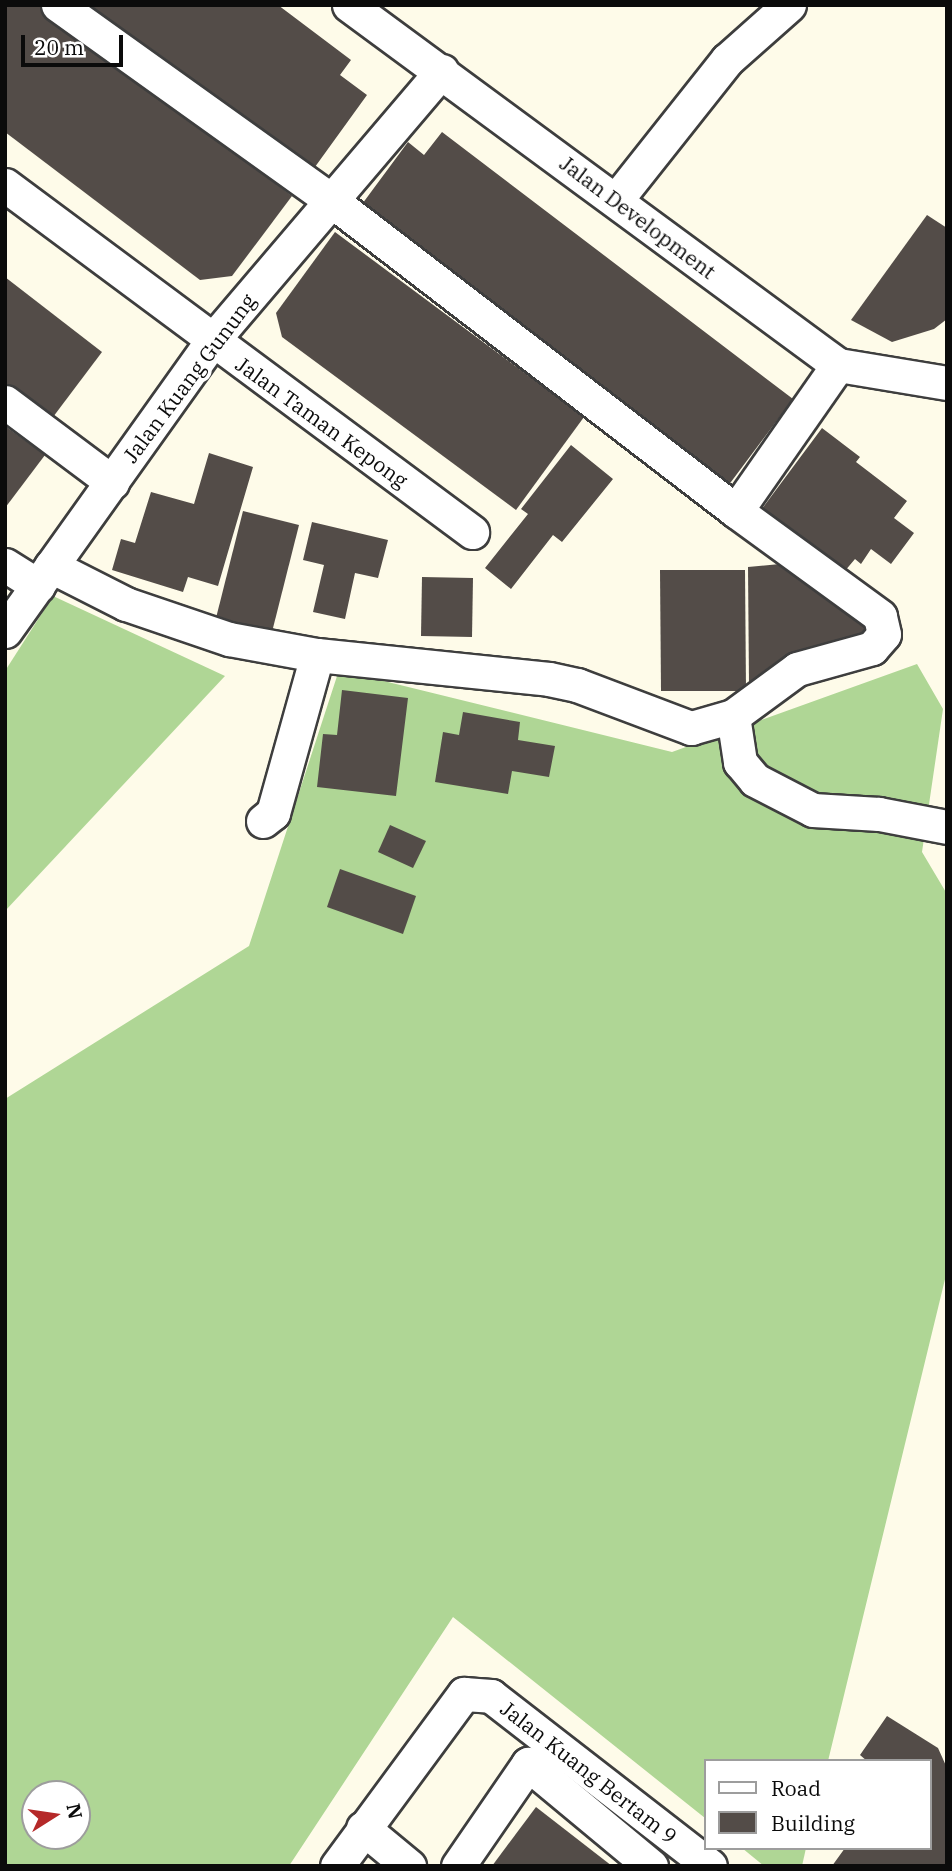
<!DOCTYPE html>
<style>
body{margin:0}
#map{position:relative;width:952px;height:1871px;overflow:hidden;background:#fefbe9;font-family:"IBM Plex Serif",serif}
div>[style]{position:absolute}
.forest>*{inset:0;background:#afd695}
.building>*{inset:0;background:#534c48}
.roads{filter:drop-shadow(2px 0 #3e3e3e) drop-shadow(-2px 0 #3e3e3e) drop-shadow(0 2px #3e3e3e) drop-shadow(0 -2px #3e3e3e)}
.minor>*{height:33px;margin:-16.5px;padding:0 16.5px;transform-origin:16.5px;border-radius:16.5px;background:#fff}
span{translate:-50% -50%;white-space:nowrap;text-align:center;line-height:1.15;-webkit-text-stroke:7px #fff;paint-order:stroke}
.street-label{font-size:21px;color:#0b0b0b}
.frame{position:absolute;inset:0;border:7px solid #0b0b0b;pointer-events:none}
.legend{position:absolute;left:704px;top:1759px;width:228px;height:91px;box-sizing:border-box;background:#fff;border:2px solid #9d9d9d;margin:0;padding:9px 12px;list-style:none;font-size:21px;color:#0b0b0b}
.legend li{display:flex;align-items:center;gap:14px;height:35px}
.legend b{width:35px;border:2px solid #9d9d9d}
.north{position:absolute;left:21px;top:1780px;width:70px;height:70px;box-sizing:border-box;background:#fff;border:2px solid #9d9d9d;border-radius:50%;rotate:78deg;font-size:19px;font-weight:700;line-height:28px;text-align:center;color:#0b0b0b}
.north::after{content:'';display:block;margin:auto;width:24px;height:32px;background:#b52929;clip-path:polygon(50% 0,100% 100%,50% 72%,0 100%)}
.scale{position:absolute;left:21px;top:35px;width:102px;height:32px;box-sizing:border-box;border:4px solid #0b0b0b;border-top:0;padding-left:9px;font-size:21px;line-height:24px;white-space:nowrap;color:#0b0b0b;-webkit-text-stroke:5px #fff;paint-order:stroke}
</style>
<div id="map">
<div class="forest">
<i style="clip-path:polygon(53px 596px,225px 676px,5px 911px,5px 671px)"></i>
<i style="clip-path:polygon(evenodd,917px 664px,943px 709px,922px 852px,947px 894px,947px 1271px,828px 1761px,705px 1761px,705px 1818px,453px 1617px,289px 1866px,5px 1866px,5px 1099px,249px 946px,339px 670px,672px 752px,917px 664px,35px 1794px,77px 1794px,77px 1836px,35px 1836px,35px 1794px)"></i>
<i style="clip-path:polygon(742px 1848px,806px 1848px,802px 1866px,764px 1866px)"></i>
</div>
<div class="building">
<i style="clip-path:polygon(5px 5px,40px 5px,292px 196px,232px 276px,200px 280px,5px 132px)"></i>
<i style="clip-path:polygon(73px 5px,278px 5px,351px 60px,340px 75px,367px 95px,307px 178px)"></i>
<i style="clip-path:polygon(442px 132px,793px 399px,722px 494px,354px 215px,408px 142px,424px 155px)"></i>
<i style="clip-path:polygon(927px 215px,947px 228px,947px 319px,934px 329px,892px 342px,851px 320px)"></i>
<i style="clip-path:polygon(335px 232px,584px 417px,516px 510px,282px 337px,276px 313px)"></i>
<i style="clip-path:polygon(5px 277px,102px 352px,44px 429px,5px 399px)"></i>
<i style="clip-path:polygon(5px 426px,45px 455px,5px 508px)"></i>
<i style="clip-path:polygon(822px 428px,860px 457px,856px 462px,907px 501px,894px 518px,914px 533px,891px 564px,871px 549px,861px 564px,855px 559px,844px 572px,761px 510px)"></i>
<i style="clip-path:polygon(571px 445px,613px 479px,562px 542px,553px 535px,511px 589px,485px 568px,528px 514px,521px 509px)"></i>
<i style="clip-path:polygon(209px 453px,253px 467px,218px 586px,188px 577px,183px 592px,112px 570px,121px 539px,135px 543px,151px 492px,194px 504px)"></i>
<i style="clip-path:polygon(243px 511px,299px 525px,272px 632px,216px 618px)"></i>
<i style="clip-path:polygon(312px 522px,388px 540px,378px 578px,355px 573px,345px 619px,313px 612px,324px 565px,303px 560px)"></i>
<i style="clip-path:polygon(780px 564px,866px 626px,864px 644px,749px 684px,748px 567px)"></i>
<i style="clip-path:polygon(660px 570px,745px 570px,746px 691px,661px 691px)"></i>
<i style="clip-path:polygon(422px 577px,473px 578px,472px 637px,421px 636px)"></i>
<i style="clip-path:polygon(342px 690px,408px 698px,396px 796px,317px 787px,323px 734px,337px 735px)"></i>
<i style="clip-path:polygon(463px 712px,520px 722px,518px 740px,555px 746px,549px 777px,512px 771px,508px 794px,435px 782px,443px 732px,459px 735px)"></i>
<i style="clip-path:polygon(390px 825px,426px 841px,413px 868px,378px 852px)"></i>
<i style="clip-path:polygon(340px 869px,416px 896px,403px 934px,327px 907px)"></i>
<i style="clip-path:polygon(887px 1716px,938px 1748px,947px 1768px,947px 1866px,832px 1866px,845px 1848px,929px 1848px,929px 1761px,867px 1761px,860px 1755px)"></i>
<i style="clip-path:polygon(536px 1807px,612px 1866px,492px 1866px)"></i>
</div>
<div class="roads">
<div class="minor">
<i style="left:349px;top:5px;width:607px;rotate:36.36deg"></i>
<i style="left:838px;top:365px;width:110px;rotate:9.4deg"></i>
<i style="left:5px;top:185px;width:582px;rotate:36.61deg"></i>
<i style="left:616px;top:200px;width:179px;rotate:-51.6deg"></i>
<i style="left:727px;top:60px;width:83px;rotate:-41.6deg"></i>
<i style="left:5px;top:402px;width:134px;rotate:36.8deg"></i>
<i style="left:736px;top:511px;width:178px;rotate:-55.1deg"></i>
<i style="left:5px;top:565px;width:39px;rotate:32deg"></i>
<i style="left:51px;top:566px;width:84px;rotate:26.9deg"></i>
<i style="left:126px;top:604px;width:109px;rotate:18.8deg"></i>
<i style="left:229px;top:639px;width:89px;rotate:10.3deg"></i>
<i style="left:317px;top:655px;width:233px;rotate:5.9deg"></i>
<i style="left:549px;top:679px;width:29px;rotate:12deg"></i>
<i style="left:577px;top:685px;width:122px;rotate:20.7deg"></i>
<i style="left:691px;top:728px;width:44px;rotate:-15.9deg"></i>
<i style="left:733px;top:716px;width:79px;rotate:-36.3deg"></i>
<i style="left:797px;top:669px;width:78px;rotate:-15.6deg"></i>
<i style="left:872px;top:648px;width:18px;rotate:-49deg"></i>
<i style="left:884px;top:634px;width:18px;rotate:-103deg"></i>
<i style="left:880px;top:616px;width:178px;rotate:-143.9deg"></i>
<i style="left:736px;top:511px;width:509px;rotate:-142.5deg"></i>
<i style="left:332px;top:201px;width:337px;rotate:-144.4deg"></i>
<i style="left:5px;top:631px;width:355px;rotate:-54.5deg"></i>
<i style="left:211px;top:342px;width:356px;rotate:-49.6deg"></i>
<i style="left:733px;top:716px;width:47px;rotate:81.3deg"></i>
<i style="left:740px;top:762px;width:23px;rotate:50deg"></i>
<i style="left:755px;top:780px;width:65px;rotate:27.3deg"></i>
<i style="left:813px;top:810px;width:66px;rotate:3.5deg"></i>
<i style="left:879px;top:814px;width:69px;rotate:10.8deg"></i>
<i style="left:263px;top:821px;width:13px;rotate:-39deg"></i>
<i style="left:273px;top:813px;width:164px;rotate:-74.4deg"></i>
<i style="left:363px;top:1828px;width:60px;rotate:39.6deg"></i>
<i style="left:337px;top:1866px;width:214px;rotate:-53.6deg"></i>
<i style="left:464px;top:1694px;width:27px;rotate:4deg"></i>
<i style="left:491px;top:1696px;width:277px;rotate:37.8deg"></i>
<i style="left:458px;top:1866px;width:124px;rotate:-55.5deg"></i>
<i style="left:528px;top:1764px;width:160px;rotate:39.7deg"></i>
</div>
</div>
<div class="street-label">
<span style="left:638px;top:217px;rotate:37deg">Jalan Development</span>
<span style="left:189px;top:378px;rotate:-53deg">Jalan Kuang Gunung</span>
<span style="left:322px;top:422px;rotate:36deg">Jalan Taman Kepong</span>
<span style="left:589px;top:1772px;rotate:38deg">Jalan Kuang Bertam 9</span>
</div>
<div class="frame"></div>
<ul class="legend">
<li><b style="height:9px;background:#fff"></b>Road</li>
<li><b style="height:19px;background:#534c48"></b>Building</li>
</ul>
<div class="north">N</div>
<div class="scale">20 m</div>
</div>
